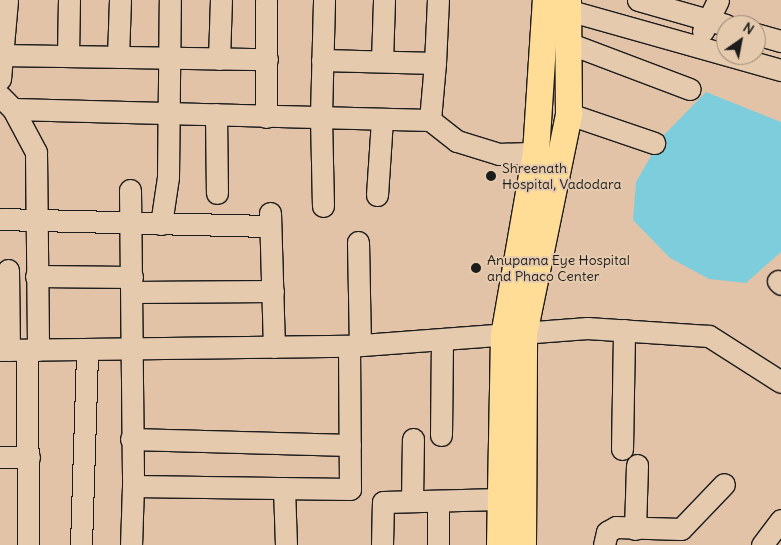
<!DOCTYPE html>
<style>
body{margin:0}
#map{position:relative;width:781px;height:545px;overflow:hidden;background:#e3c3a7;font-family:Delius,sans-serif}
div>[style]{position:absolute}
.water>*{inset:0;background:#7ecddc}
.roads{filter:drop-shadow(1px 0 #1c1c1c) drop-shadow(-1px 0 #1c1c1c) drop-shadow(0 1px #1c1c1c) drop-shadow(0 -1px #1c1c1c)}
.minor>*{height:21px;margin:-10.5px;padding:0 10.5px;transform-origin:10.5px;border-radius:10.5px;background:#e5caad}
.major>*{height:26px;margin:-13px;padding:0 13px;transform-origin:13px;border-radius:13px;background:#ffdd96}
.dots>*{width:14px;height:14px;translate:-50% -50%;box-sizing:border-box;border:2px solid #e5caad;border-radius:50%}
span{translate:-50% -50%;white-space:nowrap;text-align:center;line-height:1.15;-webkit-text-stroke:4px #e5caad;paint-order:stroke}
.poi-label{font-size:14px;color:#1c1c1c}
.left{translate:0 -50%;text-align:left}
.north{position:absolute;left:716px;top:15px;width:50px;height:50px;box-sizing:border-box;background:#e5caad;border:1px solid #958473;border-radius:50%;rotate:33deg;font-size:14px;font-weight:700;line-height:20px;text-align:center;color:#1c1c1c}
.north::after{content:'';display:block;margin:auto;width:18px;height:22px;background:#1c1c1c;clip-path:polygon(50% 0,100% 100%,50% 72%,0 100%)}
</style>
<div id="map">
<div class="water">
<i style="clip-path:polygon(706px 92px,781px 122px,781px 252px,746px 283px,709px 279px,670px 258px,633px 220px,636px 182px,662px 137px)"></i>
</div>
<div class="roads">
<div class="minor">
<i style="left:638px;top:0;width:91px;rotate:15.9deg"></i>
<i style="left:553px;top:6px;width:237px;rotate:15.7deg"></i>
<i style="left:703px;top:31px;width:34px;rotate:-64deg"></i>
<i style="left:756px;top:34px;width:26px;rotate:16deg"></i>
<i style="left:568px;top:43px;width:130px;rotate:20.7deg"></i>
<i style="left:0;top:55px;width:267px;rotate:0.9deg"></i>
<i style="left:68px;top:56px;width:56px;rotate:-89deg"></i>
<i style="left:118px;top:57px;width:57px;rotate:-88deg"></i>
<i style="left:219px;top:59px;width:59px;rotate:-88.1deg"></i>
<i style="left:322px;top:60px;width:113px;rotate:1.5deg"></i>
<i style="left:435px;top:63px;width:57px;rotate:95deg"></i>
<i style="left:382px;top:61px;width:61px;rotate:-88.1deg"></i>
<i style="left:435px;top:63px;width:63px;rotate:-87.3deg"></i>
<i style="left:0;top:79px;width:79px;rotate:-84.9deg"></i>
<i style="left:0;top:96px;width:18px;rotate:45deg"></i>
<i style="left:13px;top:109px;width:417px;rotate:1.5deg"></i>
<i style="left:430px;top:120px;width:34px;rotate:38deg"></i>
<i style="left:457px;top:141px;width:44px;rotate:17.2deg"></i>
<i style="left:499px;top:154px;width:37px;rotate:-2deg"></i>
<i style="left:13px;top:109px;width:49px;rotate:61.9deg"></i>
<i style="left:36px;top:152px;width:198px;rotate:89.4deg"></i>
<i style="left:216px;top:114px;width:79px;rotate:89.3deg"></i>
<i style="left:569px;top:114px;width:90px;rotate:18.8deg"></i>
<i style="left:266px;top:117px;width:117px;rotate:-90deg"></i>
<i style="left:130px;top:190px;width:296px;rotate:89.4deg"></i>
<i style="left:133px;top:486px;width:59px;rotate:91.9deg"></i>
<i style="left:377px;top:195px;width:76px;rotate:-86.2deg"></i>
<i style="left:323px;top:206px;width:90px;rotate:-91.3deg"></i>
<i style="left:321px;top:116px;width:116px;rotate:-88.5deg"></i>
<i style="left:270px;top:213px;width:134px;rotate:88.3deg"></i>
<i style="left:0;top:219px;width:270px;rotate:1.5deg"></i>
<i style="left:161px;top:224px;width:48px;rotate:-81.5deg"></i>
<i style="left:168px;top:177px;width:177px;rotate:-89.4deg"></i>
<i style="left:358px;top:242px;width:103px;rotate:88.9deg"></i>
<i style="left:8px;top:270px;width:80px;rotate:89.3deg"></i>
<i style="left:36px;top:276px;width:96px;rotate:0.6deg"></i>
<i style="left:778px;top:281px;width:4px;rotate:45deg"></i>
<i style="left:132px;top:292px;width:141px;rotate:-0.4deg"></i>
<i style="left:0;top:350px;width:349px;rotate:-0.7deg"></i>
<i style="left:349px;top:346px;width:239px;rotate:-4.3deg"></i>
<i style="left:587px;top:328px;width:122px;rotate:3.8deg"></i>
<i style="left:709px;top:336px;width:85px;rotate:32.6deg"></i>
<i style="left:27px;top:350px;width:195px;rotate:89.7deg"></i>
<i style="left:441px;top:435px;width:95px;rotate:-89.4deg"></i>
<i style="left:131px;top:439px;width:219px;rotate:1.6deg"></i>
<i style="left:622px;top:449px;width:119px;rotate:-89deg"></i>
<i style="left:0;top:457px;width:29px"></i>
<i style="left:133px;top:486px;width:217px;rotate:0.8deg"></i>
<i style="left:350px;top:489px;width:143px;rotate:-90.4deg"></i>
<i style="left:284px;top:488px;width:57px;rotate:88deg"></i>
<i style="left:412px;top:501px;width:62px;rotate:-89.1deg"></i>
<i style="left:438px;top:501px;width:44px;rotate:90deg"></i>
<i style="left:635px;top:529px;width:64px;rotate:-88.2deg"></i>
<i style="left:81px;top:545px;width:196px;rotate:-88.2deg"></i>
<i style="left:382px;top:545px;width:43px;rotate:-88.7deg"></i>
<i style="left:383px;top:502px;width:118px;rotate:-1.5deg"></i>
<i style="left:604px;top:545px;width:13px;rotate:-77deg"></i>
<i style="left:607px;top:532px;width:10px;rotate:-29deg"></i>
<i style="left:616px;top:527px;width:65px;rotate:1.8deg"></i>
<i style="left:681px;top:529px;width:62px;rotate:-46.3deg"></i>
<i style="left:762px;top:545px;width:31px;rotate:-53deg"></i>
</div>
<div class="major">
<i style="left:500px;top:545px;width:209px;rotate:-88.9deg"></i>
<i style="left:504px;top:336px;width:186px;rotate:-80.1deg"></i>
<i style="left:536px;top:153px;width:153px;rotate:-86.3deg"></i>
<i style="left:523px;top:545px;width:211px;rotate:-89.7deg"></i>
<i style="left:524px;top:334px;width:225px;rotate:-78.4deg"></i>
<i style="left:569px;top:114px;width:114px;rotate:-90.5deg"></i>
</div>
</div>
<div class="dots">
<i style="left:491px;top:176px;background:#1c1c1c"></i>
<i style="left:476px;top:268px;background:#1c1c1c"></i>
</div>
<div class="poi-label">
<span class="left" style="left:502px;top:176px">Shreenath<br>Hospital, Vadodara</span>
<span class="left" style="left:487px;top:268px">Anupama Eye Hospital<br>and Phaco Center</span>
</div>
<div class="north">N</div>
</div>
